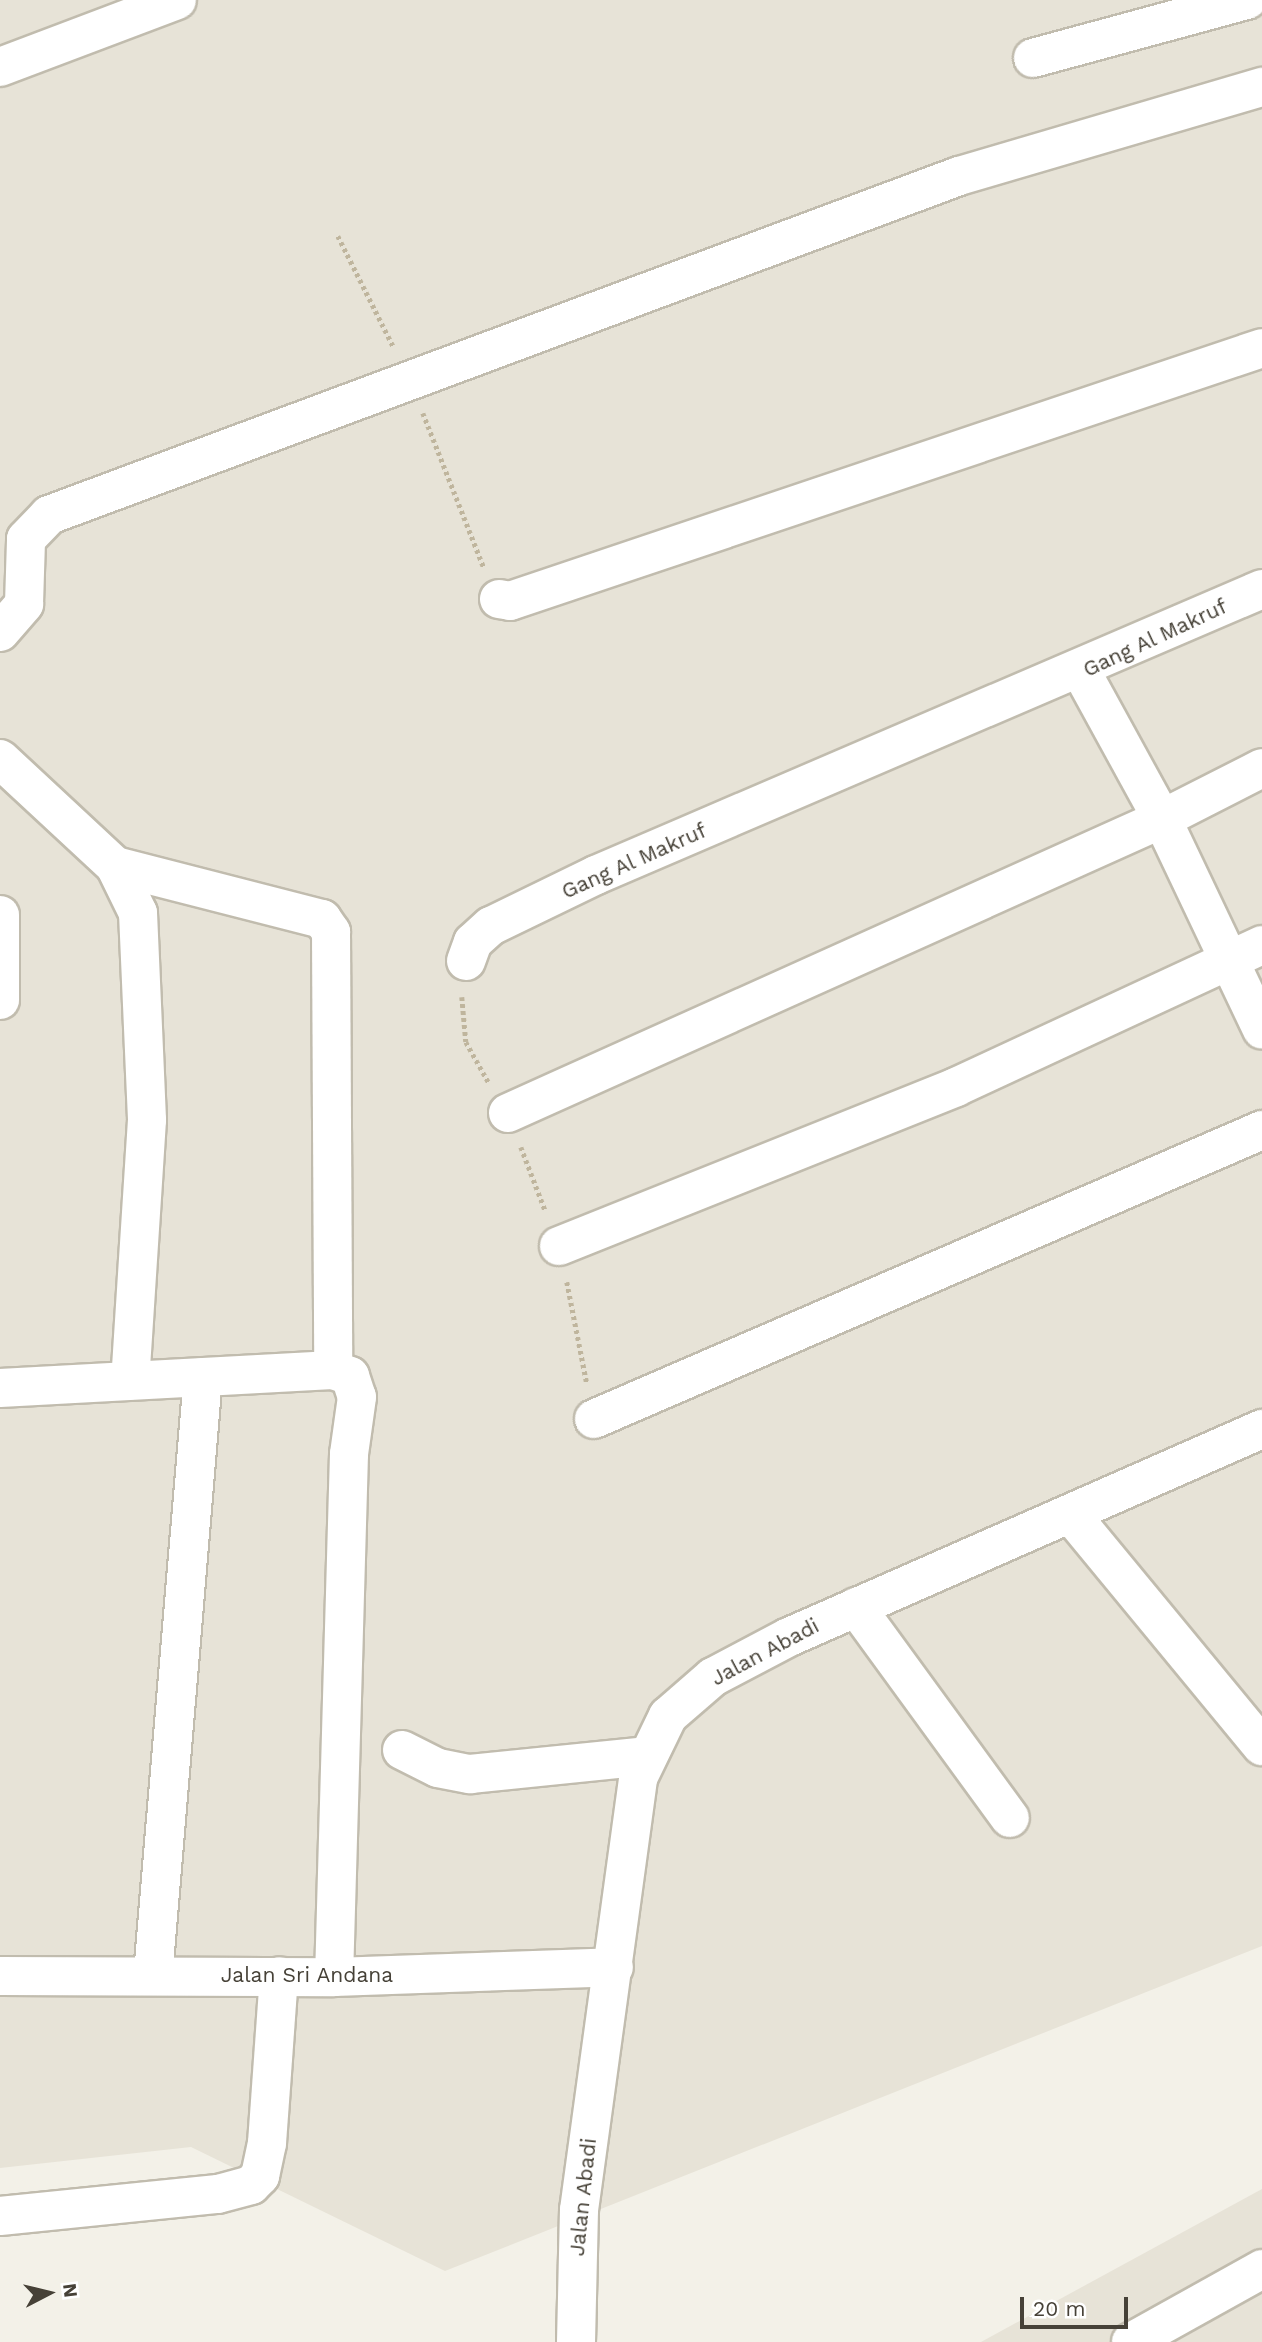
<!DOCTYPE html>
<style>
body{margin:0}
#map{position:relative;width:1262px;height:2342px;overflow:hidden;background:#f3f1e8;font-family:"Work Sans",sans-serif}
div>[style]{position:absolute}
.residential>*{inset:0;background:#e7e3d7}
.path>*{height:4.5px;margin-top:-2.25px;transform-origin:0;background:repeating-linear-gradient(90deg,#bfb59d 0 3.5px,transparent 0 7px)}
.roads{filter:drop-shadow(2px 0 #c1bcae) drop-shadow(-2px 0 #c1bcae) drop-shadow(0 2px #c1bcae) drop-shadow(0 -2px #c1bcae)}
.minor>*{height:38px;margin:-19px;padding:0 19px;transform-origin:19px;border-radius:19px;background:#fff}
span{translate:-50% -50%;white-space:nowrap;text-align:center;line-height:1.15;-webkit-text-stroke:5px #fff;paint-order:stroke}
.street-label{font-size:21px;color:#464137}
.north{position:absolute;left:14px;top:2258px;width:70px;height:70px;-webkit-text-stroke:5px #fff;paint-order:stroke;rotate:83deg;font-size:19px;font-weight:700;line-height:28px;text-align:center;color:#464137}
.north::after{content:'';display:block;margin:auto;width:24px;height:32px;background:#464137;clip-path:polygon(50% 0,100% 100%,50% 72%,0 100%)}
.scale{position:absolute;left:1020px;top:2297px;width:108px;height:32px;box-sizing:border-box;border:4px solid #464137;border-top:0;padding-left:9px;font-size:21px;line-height:24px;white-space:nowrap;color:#464137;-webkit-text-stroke:5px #fff;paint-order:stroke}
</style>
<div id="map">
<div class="residential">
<i style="clip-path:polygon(0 0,1262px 0,1262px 1946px,445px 2271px,191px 2147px,0 2168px)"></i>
<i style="clip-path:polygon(1262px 2189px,1262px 2342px,981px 2342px)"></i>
</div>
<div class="path">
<i style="left:338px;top:236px;width:125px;rotate:63.4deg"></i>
<i style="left:423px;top:413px;width:167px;rotate:68.5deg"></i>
<i style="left:462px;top:997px;width:45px;rotate:84.9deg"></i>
<i style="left:466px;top:1042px;width:47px;rotate:60.7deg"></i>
<i style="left:521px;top:1147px;width:67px;rotate:69.1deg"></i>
<i style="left:567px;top:1282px;width:104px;rotate:78.9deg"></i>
</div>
<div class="roads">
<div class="minor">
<i style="left:1033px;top:58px;width:222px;rotate:-15.2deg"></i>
<i style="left:0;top:67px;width:189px;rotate:-20.7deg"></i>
<i style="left:499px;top:599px;width:11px;rotate:10deg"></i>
<i style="left:510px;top:601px;width:793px;rotate:-18.59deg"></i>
<i style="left:0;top:632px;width:37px;rotate:-49deg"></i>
<i style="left:24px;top:604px;width:65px;rotate:-88.2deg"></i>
<i style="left:26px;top:539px;width:33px;rotate:-46deg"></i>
<i style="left:49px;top:515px;width:971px;rotate:-20.43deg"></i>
<i style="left:959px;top:176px;width:316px;rotate:-16.4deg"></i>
<i style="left:1081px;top:671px;width:169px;rotate:61.3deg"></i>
<i style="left:1162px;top:819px;width:233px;rotate:64.6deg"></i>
<i style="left:0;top:759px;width:157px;rotate:42.9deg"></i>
<i style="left:115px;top:866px;width:52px;rotate:63.9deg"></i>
<i style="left:138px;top:913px;width:207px;rotate:87.5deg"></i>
<i style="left:147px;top:1120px;width:261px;rotate:93.7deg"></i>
<i style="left:115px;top:866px;width:214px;rotate:14.4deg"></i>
<i style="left:322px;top:919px;width:16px;rotate:55deg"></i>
<i style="left:331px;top:932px;width:438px;rotate:89.7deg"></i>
<i style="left:0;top:915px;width:85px;rotate:90deg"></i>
<i style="left:466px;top:961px;width:20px;rotate:-70deg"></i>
<i style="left:473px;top:942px;width:24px;rotate:-42deg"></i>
<i style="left:491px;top:926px;width:117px;rotate:-25.9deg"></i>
<i style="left:596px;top:875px;width:725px;rotate:-23.24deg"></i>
<i style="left:508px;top:1113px;width:717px;rotate:-24.21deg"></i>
<i style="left:1162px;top:819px;width:112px;rotate:-27deg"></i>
<i style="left:559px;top:1246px;width:428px;rotate:-21.8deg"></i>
<i style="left:956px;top:1087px;width:337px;rotate:-24.9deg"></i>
<i style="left:0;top:1388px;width:333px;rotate:-3.1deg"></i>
<i style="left:333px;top:1370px;width:18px;rotate:19deg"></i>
<i style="left:350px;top:1376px;width:22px;rotate:72deg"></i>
<i style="left:357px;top:1397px;width:58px;rotate:98deg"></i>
<i style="left:349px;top:1454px;width:523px;rotate:91.64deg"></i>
<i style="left:594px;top:1419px;width:728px;rotate:-23.39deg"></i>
<i style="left:1073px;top:1517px;width:297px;rotate:50.5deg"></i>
<i style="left:856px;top:1607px;width:261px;rotate:53.9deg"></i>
<i style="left:402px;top:1750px;width:40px;rotate:26.6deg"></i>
<i style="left:438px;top:1768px;width:33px;rotate:11deg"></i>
<i style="left:470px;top:1774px;width:177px;rotate:-5.8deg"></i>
<i style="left:153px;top:1975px;width:600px;rotate:-85.22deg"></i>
<i style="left:0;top:1976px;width:334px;rotate:0.2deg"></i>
<i style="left:334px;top:1977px;width:280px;rotate:-2deg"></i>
<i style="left:0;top:2216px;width:219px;rotate:-5.8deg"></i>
<i style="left:218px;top:2194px;width:34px;rotate:-15deg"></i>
<i style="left:251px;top:2185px;width:13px;rotate:-45deg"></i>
<i style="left:260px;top:2176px;width:34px;rotate:-78deg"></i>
<i style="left:267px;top:2143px;width:167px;rotate:-85.9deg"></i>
<i style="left:576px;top:2342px;width:132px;rotate:-88.7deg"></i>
<i style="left:579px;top:2210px;width:436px;rotate:-82.2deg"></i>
<i style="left:638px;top:1778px;width:69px;rotate:-64.2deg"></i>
<i style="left:668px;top:1716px;width:60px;rotate:-40.9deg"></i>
<i style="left:713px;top:1677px;width:86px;rotate:-27.8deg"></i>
<i style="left:789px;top:1637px;width:517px;rotate:-23.74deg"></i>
<i style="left:1131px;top:2342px;width:150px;rotate:-29.1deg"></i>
</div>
</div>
<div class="street-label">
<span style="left:1155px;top:638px;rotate:-25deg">Gang Al Makruf</span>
<span style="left:634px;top:861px;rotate:-24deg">Gang Al Makruf</span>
<span style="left:765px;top:1652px;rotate:-28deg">Jalan Abadi</span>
<span style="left:307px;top:1975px">Jalan Sri Andana</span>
<span style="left:583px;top:2197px;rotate:-84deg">Jalan Abadi</span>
</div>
<div class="north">N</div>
<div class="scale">20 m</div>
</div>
